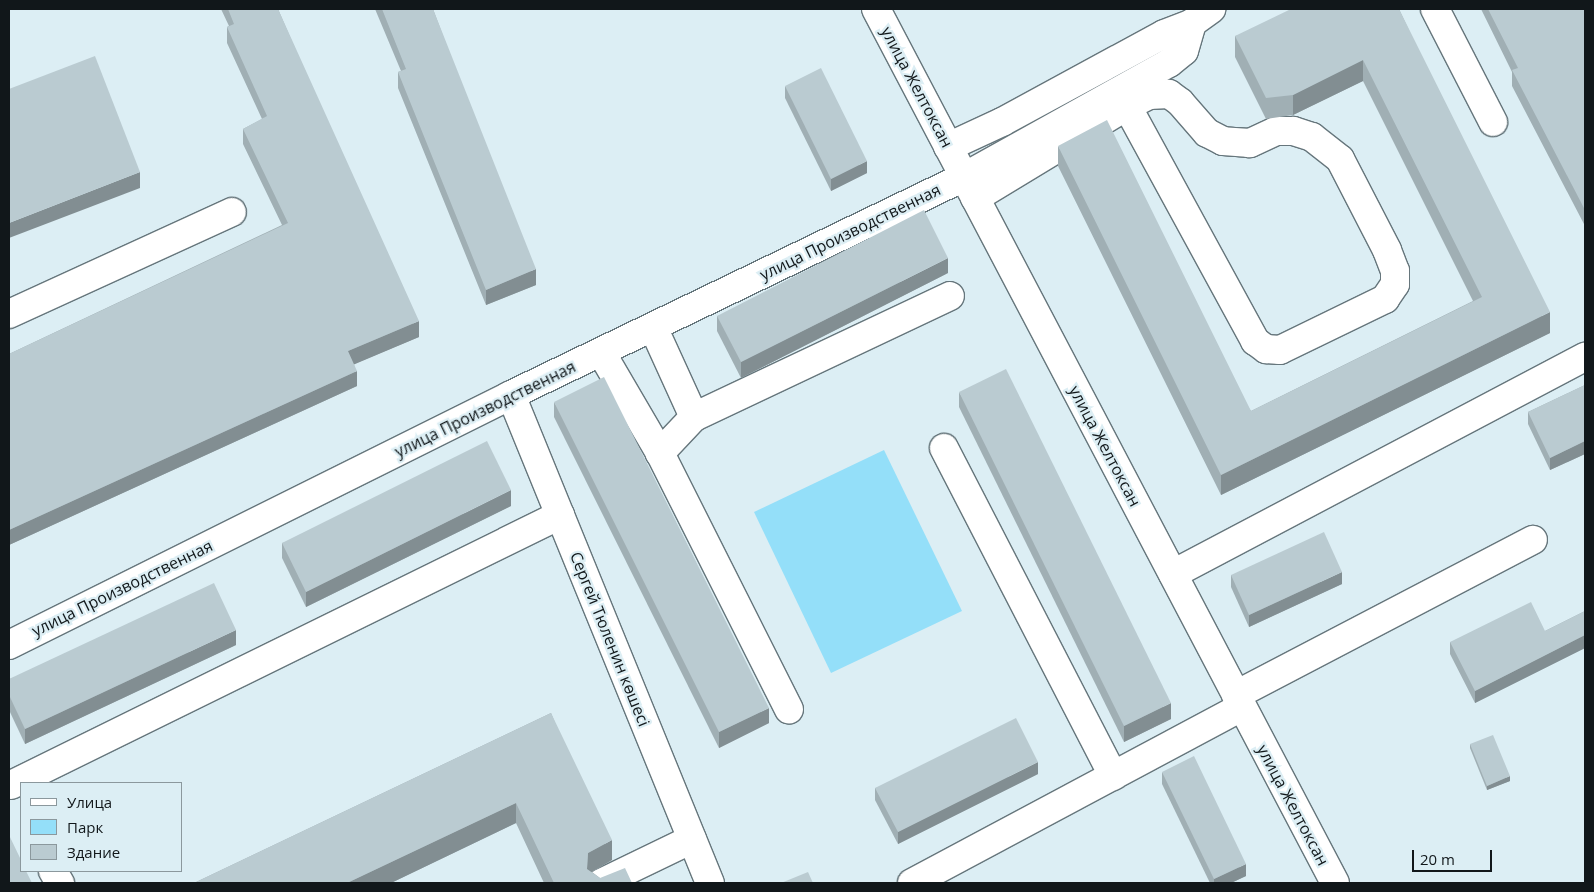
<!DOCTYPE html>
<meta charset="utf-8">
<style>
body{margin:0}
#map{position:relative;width:1594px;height:892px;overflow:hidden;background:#dceef4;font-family:"Open Sans",sans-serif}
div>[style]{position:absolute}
.green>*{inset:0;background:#94dff9}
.roads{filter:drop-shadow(1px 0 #66767c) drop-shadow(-1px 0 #66767c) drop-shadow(0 1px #66767c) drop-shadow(0 -1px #66767c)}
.minor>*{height:28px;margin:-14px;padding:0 14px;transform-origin:14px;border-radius:14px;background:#fff}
.wall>*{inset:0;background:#a0afb4}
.shaded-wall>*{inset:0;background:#828e92}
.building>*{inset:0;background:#bacbd1}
span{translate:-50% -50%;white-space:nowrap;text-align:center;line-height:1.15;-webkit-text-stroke:4.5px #dceef4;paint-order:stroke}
.street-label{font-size:16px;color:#11171a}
.frame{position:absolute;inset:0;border:10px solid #11171a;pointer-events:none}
.legend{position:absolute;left:20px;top:782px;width:162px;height:90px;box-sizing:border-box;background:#dceef4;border:1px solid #8b989d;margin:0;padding:6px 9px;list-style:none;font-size:15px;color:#11171a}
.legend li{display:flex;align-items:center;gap:10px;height:25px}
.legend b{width:25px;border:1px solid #8b989d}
.scale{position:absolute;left:1412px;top:850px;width:80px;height:22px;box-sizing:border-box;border:2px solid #11171a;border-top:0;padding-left:6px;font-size:15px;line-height:18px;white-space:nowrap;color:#11171a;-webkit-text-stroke:4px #dceef4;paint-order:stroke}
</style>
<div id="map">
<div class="green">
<i style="clip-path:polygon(884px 450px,962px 611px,831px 673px,754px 512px)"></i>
</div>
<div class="roads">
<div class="minor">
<i style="left:876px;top:9px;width:987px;rotate:62.29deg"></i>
<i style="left:1435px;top:9px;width:127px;rotate:62.8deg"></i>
<i style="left:948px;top:147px;width:60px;rotate:-24.8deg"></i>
<i style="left:1002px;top:122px;width:184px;rotate:-28.5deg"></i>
<i style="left:1164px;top:34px;width:30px;rotate:-21deg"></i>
<i style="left:1192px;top:23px;width:24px;rotate:-36deg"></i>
<i style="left:975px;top:198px;width:178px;rotate:-31.2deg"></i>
<i style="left:1127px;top:106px;width:268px;rotate:61.4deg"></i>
<i style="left:1255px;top:341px;width:14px;rotate:36deg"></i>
<i style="left:1266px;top:349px;width:14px;rotate:4deg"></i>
<i style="left:1280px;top:350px;width:117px;rotate:-25.9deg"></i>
<i style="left:1385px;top:299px;width:18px;rotate:-56deg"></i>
<i style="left:1395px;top:284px;width:13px;rotate:-90deg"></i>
<i style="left:1395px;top:271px;width:22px;rotate:-111deg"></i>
<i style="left:1387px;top:250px;width:102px;rotate:-117.3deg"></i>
<i style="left:1340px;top:159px;width:36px;rotate:-142deg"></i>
<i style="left:1312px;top:137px;width:20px;rotate:-162deg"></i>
<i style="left:1293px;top:131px;width:17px;rotate:180deg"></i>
<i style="left:1276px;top:131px;width:29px;rotate:155deg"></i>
<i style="left:1250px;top:143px;width:27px;rotate:-176deg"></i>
<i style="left:1223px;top:141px;width:18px;rotate:-153deg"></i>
<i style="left:1207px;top:133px;width:41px;rotate:-131.1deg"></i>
<i style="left:1180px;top:102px;width:14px;rotate:-144deg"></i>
<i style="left:1169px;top:94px;width:20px;rotate:177deg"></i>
<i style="left:1149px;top:95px;width:25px;rotate:153deg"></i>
<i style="left:9px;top:314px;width:245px;rotate:-24.6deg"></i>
<i style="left:653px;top:327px;width:99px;rotate:65.5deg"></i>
<i style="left:694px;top:417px;width:283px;rotate:-25.3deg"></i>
<i style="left:601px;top:352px;width:117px;rotate:59.7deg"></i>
<i style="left:511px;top:395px;width:527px;rotate:67.82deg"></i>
<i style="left:694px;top:417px;width:50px;rotate:133.4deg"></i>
<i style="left:660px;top:453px;width:287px;rotate:63.3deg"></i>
<i style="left:944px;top:448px;width:369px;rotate:62.7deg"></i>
<i style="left:1173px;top:574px;width:466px;rotate:-27.8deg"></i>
<i style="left:9px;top:645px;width:561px;rotate:-26.47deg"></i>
<i style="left:511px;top:395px;width:503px;rotate:-25.7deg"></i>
<i style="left:964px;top:177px;width:235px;rotate:-29.1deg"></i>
<i style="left:1169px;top:63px;width:19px;rotate:-39deg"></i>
<i style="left:1184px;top:51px;width:29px;rotate:-74deg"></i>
<i style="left:1236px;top:695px;width:335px;rotate:-27.6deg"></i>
<i style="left:11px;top:785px;width:612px;rotate:-26.19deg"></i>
<i style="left:53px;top:871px;width:14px;rotate:60deg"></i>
<i style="left:601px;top:883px;width:101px;rotate:-25.8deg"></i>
<i style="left:912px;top:883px;width:374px;rotate:-28.1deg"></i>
</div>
</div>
<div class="wall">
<i style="clip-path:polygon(221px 9px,278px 9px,419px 337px,354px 364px,357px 386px,9px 545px,9px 354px,282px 225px,243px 144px,243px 129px,262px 119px,227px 43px,227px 27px,229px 26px)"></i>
<i style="clip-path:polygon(375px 9px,433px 9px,536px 285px,486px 305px,398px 88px,398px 72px,401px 71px)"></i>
<i style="clip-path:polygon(1399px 9px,1550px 333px,1221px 495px,1058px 166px,1058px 146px,1251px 411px,1473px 301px,1363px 81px,1293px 115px,1266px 119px,1235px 57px,1235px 36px)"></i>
<i style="clip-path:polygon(1481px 9px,1585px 9px,1585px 226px,1512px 86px,1512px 72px)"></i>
<i style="clip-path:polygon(785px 86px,867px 173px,831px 191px,785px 98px)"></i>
<i style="clip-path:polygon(948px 273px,741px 378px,717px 331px,717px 316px)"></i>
<i style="clip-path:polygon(1585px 385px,1585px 454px,1550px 470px,1528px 424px,1528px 412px)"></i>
<i style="clip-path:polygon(959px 392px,1171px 719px,1124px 742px,959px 407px)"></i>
<i style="clip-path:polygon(554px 402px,769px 723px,719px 748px,554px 417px)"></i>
<i style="clip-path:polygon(511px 506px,306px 607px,282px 558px,282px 543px)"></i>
<i style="clip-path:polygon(1231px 575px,1342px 584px,1249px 627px,1231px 587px)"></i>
<i style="clip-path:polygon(1585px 611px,1585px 648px,1475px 703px,1450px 654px,1450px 642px,1545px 631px)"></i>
<i style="clip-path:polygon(236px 645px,25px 744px,9px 710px,9px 679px)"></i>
<i style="clip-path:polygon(551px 713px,612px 860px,592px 872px,600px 878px,632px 883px,544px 883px,516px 823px,391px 883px,194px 883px)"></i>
<i style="clip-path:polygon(1470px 744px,1510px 781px,1487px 790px,1470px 748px)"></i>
<i style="clip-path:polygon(1162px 772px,1246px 876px,1231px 883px,1210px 883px,1162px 784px)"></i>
<i style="clip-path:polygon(1038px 774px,898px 844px,875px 800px,875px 788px)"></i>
</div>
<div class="shaded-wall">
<i style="clip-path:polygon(1363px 60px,1363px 81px,1293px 115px,1293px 95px)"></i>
<i style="clip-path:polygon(867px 161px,867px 173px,831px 191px,831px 179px)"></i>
<i style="clip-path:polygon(140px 172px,140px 188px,9px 238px,9px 223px)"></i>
<i style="clip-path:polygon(948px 258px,948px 273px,741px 378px,741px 362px)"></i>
<i style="clip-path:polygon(536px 269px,536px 285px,486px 305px,486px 290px)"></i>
<i style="clip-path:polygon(1550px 312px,1550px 333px,1221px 495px,1221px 475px)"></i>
<i style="clip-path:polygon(419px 321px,419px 337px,348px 367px,348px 351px)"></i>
<i style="clip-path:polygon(357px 371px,357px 386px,9px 545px,9px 530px)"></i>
<i style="clip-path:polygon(1585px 441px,1585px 454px,1550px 470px,1550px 458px)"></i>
<i style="clip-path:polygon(511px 490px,511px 506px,306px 607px,306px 592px)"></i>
<i style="clip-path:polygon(1342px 572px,1342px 584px,1249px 627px,1249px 615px)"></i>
<i style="clip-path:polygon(236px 630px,236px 645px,25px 744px,25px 729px)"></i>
<i style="clip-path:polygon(1585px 635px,1585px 648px,1475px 703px,1475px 691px)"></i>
<i style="clip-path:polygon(1171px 703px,1171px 719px,1124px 742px,1124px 726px)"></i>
<i style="clip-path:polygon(769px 708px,769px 723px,719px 748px,719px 732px)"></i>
<i style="clip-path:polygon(1038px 762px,1038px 774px,898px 844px,898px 832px)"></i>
<i style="clip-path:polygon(1510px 776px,1510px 781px,1487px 790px,1487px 786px)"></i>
<i style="clip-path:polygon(516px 803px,516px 823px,391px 883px,347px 883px)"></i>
<i style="clip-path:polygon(612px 840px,612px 860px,588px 874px,587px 869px,588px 853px)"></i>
<i style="clip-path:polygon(1246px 864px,1246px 876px,1231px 883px,1214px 883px,1214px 879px)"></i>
</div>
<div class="building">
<i style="clip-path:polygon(228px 9px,278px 9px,419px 321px,348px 351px,357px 371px,9px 530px,9px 354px,288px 223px,243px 129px,267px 116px,227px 27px,234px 24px)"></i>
<i style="clip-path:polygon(382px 9px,433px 9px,536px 269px,486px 290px,398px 72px,406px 69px)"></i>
<i style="clip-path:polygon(1291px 9px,1399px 9px,1550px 312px,1221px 475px,1058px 146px,1107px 120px,1251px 411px,1482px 297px,1363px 60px,1293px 95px,1266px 98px,1235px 36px)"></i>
<i style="clip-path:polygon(1488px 9px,1585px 9px,1585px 210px,1512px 70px,1518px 68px)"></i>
<i style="clip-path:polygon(95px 56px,140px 172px,9px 223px,9px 89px)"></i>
<i style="clip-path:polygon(821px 68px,867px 161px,831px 179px,785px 86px)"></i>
<i style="clip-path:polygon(924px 210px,948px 258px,741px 362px,717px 316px)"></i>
<i style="clip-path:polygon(1006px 369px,1171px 703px,1124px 726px,959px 392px)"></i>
<i style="clip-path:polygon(604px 377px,769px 708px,719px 732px,554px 402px)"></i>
<i style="clip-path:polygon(1585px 385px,1585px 441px,1550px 458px,1528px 412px)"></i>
<i style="clip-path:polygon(487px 441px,511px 490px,306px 592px,282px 543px)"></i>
<i style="clip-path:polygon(1324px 532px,1342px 572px,1249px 615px,1231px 575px)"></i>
<i style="clip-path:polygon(214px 583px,236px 630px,25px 729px,9px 695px,9px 679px)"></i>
<i style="clip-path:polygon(1531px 602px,1545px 631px,1585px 611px,1585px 635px,1475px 691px,1450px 642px)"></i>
<i style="clip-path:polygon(551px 713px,612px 840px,588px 853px,587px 869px,600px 878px,625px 868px,632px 883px,554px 883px,516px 803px,347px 883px,194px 883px)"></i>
<i style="clip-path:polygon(1016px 718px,1038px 762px,898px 832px,875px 788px)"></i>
<i style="clip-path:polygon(1493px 735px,1510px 776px,1487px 786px,1470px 744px)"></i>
<i style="clip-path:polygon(1194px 756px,1246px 864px,1214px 879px,1162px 772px)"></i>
<i style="clip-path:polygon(9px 835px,21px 860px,21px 871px,26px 871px,32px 883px,9px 883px)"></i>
<i style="clip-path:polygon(808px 872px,813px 883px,781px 883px)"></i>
</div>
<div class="street-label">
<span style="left:917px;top:87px;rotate:62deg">улица Желтоксан</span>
<span style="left:850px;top:232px;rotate:-26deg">улица Производственная</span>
<span style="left:485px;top:409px;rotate:-26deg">улица Производственная</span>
<span style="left:1105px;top:446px;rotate:62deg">улица Желтоксан</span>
<span style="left:122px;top:588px;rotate:-26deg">улица Производственная</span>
<span style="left:610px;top:639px;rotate:68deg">Сергей Тюленин көшесі</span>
<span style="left:1293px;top:805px;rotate:62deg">улица Желтоксан</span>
</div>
<div class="frame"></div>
<ul class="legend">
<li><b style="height:6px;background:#fff"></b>Улица</li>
<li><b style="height:14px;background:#94dff9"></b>Парк</li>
<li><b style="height:14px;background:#bacbd1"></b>Здание</li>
</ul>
<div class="scale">20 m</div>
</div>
